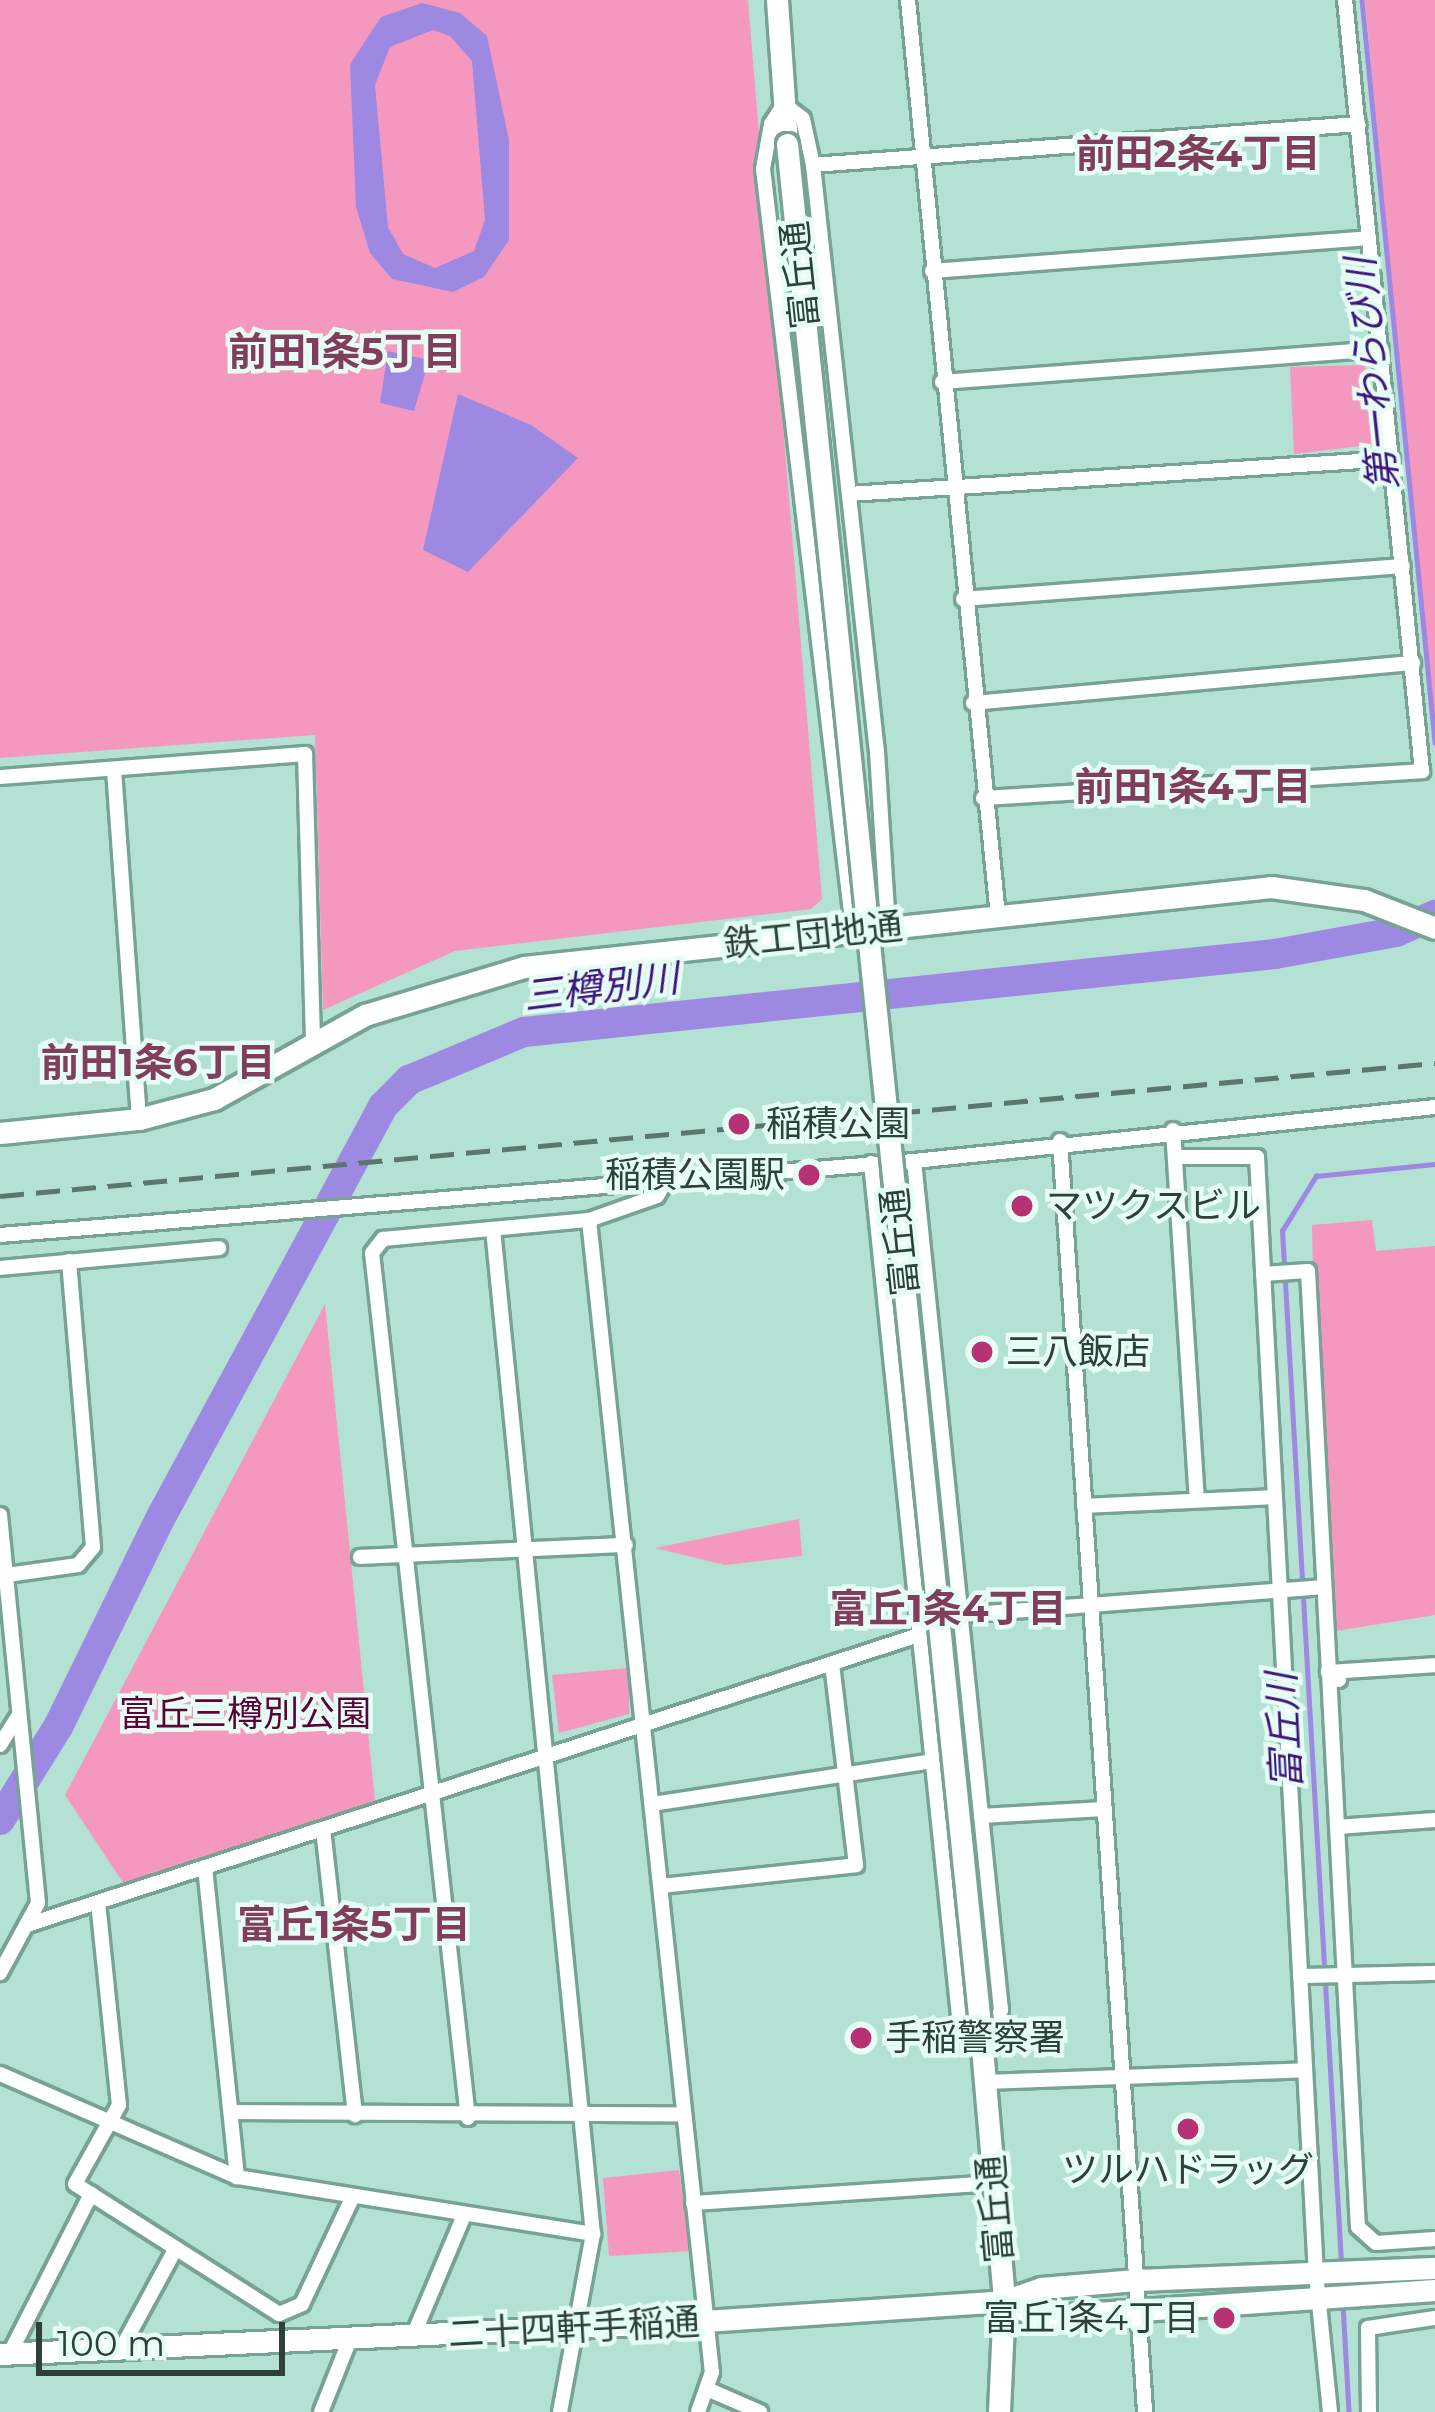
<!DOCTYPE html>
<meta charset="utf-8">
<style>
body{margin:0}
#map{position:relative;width:1435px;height:2412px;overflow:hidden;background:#b3e1d3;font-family:Montserrat,"Noto Sans JP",sans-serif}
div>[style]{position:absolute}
.green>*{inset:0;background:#f598bf}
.water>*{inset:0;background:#9e89e2}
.stream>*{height:4.5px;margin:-2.25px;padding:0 2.25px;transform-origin:2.25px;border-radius:2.25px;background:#9e89e2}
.river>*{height:30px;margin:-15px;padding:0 15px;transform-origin:15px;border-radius:15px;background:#9e89e2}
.roads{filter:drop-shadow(3px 0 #77a395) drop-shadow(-3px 0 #77a395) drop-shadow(0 3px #77a395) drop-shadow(0 -3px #77a395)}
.street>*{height:14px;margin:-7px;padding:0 7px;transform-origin:7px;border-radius:7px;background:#fff}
.secondary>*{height:21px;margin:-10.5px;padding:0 10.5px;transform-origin:10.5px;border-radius:10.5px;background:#fff}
.rail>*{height:4.5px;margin-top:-2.25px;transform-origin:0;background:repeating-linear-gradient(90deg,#5a766d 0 24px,transparent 0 36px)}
.bridges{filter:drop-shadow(3px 0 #77a395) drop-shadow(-3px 0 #77a395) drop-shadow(0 3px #77a395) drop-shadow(0 -3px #77a395)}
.secondary-bridge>*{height:21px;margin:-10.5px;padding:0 10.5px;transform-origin:10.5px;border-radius:10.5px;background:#fff}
.dots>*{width:33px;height:33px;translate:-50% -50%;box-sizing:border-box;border:6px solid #e6fdf5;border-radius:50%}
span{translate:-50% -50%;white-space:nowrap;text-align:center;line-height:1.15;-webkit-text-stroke:9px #e6fdf5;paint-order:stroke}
.street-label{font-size:36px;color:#2d403a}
.poi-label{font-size:36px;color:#2d403a}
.left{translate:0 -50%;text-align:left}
.right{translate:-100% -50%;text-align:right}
.park-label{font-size:36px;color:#5d0236}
.neighbourhood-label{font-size:39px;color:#813d5b;font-weight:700}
.water-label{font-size:39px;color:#3e147d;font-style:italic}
.scale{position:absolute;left:36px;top:2322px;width:249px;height:54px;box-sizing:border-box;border:6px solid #2d403a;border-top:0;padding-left:15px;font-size:36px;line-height:42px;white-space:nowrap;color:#2d403a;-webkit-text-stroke:9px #e6fdf5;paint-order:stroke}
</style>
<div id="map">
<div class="green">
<i style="clip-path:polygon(0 0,748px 0,822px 899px,811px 909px,455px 951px,323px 1010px,315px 735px,0 758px)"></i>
<i style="clip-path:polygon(1365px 0,1435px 0,1435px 745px,1429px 687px)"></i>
<i style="clip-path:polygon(1365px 365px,1378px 444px,1294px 454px,1290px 367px)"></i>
<i style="clip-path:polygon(1372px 1220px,1376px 1251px,1435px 1246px,1435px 1615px,1336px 1631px,1317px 1443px,1312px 1225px)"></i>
<i style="clip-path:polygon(325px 1304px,375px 1801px,124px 1884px,65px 1795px)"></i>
<i style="clip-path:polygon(799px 1519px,802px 1556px,725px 1565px,655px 1548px)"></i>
<i style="clip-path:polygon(629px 1668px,629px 1714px,559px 1733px,552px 1675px)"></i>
<i style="clip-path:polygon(679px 2170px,690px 2251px,609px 2256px,603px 2178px)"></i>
</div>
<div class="water">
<i style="clip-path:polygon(evenodd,422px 3px,460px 13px,487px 36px,509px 140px,509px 240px,484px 277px,453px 292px,392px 279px,370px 253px,356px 207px,350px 64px,381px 17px,422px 3px,433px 30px,450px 36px,472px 61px,485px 220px,474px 251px,435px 268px,403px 254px,388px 227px,375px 85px,390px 47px,433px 30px)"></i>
<i style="clip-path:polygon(388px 351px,429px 360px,414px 411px,380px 403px)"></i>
<i style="clip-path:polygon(458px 394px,531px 425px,578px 458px,468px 572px,423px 550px)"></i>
</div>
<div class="stream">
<i style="left:1362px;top:0;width:746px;rotate:84.38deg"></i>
<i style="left:1341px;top:2263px;width:1034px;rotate:-93.27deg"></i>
<i style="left:1282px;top:1231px;width:65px;rotate:-58.3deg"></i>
<i style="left:1316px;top:1176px;width:120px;rotate:-5.8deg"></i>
<i style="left:1343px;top:2304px;width:108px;rotate:86.8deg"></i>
</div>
<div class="river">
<i style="left:0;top:1820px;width:110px;rotate:-58.1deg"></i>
<i style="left:58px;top:1727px;width:234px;rotate:-63.9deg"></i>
<i style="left:161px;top:1517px;width:467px;rotate:-61.6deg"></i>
<i style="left:383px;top:1106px;width:37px;rotate:-45deg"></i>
<i style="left:409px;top:1080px;width:125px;rotate:-22.7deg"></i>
<i style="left:524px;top:1032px;width:755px;rotate:-5.93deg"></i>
<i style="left:1275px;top:954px;width:123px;rotate:-10.3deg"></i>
<i style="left:1396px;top:932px;width:43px;rotate:-23.6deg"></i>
</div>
<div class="roads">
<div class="street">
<i style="left:908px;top:0;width:920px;rotate:84.39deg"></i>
<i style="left:813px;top:165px;width:547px;rotate:-4.3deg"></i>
<i style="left:932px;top:271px;width:438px;rotate:-4.3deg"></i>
<i style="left:942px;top:382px;width:440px;rotate:-4.3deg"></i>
<i style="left:849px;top:494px;width:544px;rotate:-3.69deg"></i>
<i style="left:963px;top:599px;width:441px;rotate:-4.3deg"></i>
<i style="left:973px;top:703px;width:442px;rotate:-5.2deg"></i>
<i style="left:114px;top:770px;width:350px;rotate:85.9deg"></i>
<i style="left:0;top:777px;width:306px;rotate:-4.3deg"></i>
<i style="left:305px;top:754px;width:290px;rotate:88.4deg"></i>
<i style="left:983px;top:798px;width:440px;rotate:-3.5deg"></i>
<i style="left:1422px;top:771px;width:775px;rotate:-95.7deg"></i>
<i style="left:853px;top:929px;width:765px;rotate:-96.75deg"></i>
<i style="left:763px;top:169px;width:46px;rotate:-79.9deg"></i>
<i style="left:771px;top:124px;width:24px;rotate:-57deg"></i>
<i style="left:784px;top:104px;width:24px;rotate:38deg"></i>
<i style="left:803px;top:119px;width:47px;rotate:77.7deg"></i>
<i style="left:813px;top:165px;width:590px;rotate:83.78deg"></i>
<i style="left:877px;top:752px;width:175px;rotate:86.4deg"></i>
<i style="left:1173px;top:1130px;width:368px;rotate:86.3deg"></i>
<i style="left:1060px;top:1141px;width:1274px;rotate:86.17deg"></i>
<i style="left:1175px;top:1157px;width:82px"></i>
<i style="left:1257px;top:1157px;width:1119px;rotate:86.98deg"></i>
<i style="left:1316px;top:2274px;width:139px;rotate:84.2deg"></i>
<i style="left:914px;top:1161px;width:853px;rotate:84.15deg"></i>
<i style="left:1001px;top:2010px;width:40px;rotate:110.2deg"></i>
<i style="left:871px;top:1163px;width:868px;rotate:84.11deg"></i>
<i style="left:960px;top:2026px;width:36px;rotate:54deg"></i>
<i style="left:589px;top:1220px;width:1159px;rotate:83.91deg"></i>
<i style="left:712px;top:2372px;width:42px;rotate:109.3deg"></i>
<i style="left:493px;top:1229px;width:1010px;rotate:84.32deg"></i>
<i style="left:593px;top:2234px;width:181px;rotate:100.5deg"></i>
<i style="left:0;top:1235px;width:917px;rotate:-4.63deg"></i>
<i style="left:914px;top:1161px;width:524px;rotate:-5.92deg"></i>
<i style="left:0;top:1268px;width:220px;rotate:-5.2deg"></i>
<i style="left:1263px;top:1274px;width:45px;rotate:-3.8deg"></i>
<i style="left:1308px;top:1271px;width:957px;rotate:87.01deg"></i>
<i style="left:1358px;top:2227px;width:24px;rotate:42deg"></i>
<i style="left:1376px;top:2243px;width:59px;rotate:-3.9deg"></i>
<i style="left:1084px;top:1506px;width:191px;rotate:-2.7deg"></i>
<i style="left:0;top:1515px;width:390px;rotate:84.4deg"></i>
<i style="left:38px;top:1903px;width:80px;rotate:118.5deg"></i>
<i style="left:360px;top:1557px;width:266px;rotate:-2.6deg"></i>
<i style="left:0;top:1576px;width:79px;rotate:-8deg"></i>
<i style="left:78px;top:1565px;width:23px;rotate:-50deg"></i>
<i style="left:93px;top:1547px;width:287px;rotate:-94.8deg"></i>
<i style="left:961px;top:1615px;width:364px;rotate:-4.4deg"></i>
<i style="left:1339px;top:1680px;width:14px;rotate:-144deg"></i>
<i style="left:1328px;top:1672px;width:107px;rotate:-3.7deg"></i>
<i style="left:0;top:1745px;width:32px;rotate:-58deg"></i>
<i style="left:652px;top:1804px;width:283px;rotate:-8.7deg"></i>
<i style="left:981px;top:1816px;width:123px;rotate:-3.3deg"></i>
<i style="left:1337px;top:1827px;width:98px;rotate:-4.1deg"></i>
<i style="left:323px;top:1829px;width:288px;rotate:83.6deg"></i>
<i style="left:205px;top:1867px;width:312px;rotate:84.1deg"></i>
<i style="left:661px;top:1886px;width:196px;rotate:-6.1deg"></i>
<i style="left:856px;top:1865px;width:202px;rotate:-96.8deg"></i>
<i style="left:98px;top:1902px;width:204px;rotate:84.1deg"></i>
<i style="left:119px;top:2105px;width:90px;rotate:119.1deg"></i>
<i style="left:75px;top:2184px;width:242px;rotate:32.5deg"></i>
<i style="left:279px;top:2314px;width:25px;rotate:-23deg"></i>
<i style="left:302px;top:2304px;width:119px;rotate:-64.7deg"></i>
<i style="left:30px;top:1924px;width:935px;rotate:-18.01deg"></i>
<i style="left:1300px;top:1976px;width:135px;rotate:-1.3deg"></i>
<i style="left:0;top:2074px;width:258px;rotate:23.5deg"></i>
<i style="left:237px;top:2177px;width:361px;rotate:9.1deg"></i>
<i style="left:985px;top:2082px;width:320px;rotate:-2.1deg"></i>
<i style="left:234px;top:2112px;width:450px;rotate:0.3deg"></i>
<i style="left:468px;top:2118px;width:870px;rotate:-96.33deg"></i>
<i style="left:372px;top:1253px;width:18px;rotate:-52deg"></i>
<i style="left:383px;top:1239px;width:207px;rotate:-5.3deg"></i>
<i style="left:589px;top:1220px;width:72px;rotate:-19.4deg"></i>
<i style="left:657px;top:1196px;width:24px;rotate:-60deg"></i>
<i style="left:693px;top:2203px;width:299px;rotate:-3.8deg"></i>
<i style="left:413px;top:2336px;width:131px;rotate:-67.1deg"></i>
<i style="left:119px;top:2353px;width:119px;rotate:-61.5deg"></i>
<i style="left:9px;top:2355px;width:181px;rotate:-63deg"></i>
<i style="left:707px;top:2389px;width:58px;rotate:23.5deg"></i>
<i style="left:321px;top:2412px;width:79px;rotate:-68.3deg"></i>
<i style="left:1369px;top:2412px;width:84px;rotate:-90.7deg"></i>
<i style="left:1368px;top:2328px;width:68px;rotate:-8.5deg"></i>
</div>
<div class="secondary">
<i style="left:777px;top:0;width:144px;rotate:86deg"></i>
<i style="left:0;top:1133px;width:140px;rotate:-5.8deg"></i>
<i style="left:139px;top:1119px;width:78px;rotate:-14.9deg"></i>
<i style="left:214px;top:1099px;width:173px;rotate:-29.1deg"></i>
<i style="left:365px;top:1015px;width:166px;rotate:-16.8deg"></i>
<i style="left:524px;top:967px;width:751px;rotate:-6.11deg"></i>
<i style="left:1271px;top:887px;width:94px;rotate:8deg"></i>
<i style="left:1364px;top:900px;width:76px;rotate:21.5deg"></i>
<i style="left:980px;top:2025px;width:277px;rotate:85deg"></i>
<i style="left:1004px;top:2301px;width:111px;rotate:92.6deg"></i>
<i style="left:1004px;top:2301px;width:38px;rotate:25deg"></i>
<i style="left:1038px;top:2317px;width:398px;rotate:-3.9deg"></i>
<i style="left:0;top:2354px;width:706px;rotate:-2.68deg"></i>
<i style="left:705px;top:2321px;width:300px;rotate:-3.8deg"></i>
<i style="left:1004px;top:2301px;width:39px;rotate:-19deg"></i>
<i style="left:1041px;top:2288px;width:95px;rotate:-4.8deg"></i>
<i style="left:1136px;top:2280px;width:299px;rotate:-2.3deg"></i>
</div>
</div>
<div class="rail">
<i style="left:0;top:1196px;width:1441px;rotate:-5.3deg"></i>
</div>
<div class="bridges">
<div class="secondary-bridge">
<i style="left:787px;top:144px;width:1891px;rotate:84.14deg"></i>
</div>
</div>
<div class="dots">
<i style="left:739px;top:1124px;background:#b73175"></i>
<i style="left:809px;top:1175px;background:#b73175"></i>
<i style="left:1022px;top:1206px;background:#b73175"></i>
<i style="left:982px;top:1352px;background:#b73175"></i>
<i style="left:861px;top:2038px;background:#b73175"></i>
<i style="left:1188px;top:2129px;background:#b73175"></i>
<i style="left:1224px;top:2318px;background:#b73175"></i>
</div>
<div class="street-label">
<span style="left:800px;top:275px;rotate:-96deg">富丘通</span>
<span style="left:813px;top:935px;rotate:-6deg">鉄工団地通</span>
<span style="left:900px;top:1242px;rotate:-96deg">富丘通</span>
<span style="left:995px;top:2209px;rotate:-95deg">富丘通</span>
<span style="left:574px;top:2328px;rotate:-3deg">二十四軒手稲通</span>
</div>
<div class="poi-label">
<span class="left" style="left:766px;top:1124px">稲積公園</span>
<span class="right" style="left:785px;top:1175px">稲積公園駅</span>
<span class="left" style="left:1046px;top:1206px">マツクスビル</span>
<span class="left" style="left:1006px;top:1352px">三八飯店</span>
<span class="left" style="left:885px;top:2038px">手稲警察署</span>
<span style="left:1188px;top:2170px">ツルハドラッグ</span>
<span class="right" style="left:1200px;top:2318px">富丘1条4丁目</span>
</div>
<div class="park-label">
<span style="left:245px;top:1714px">富丘三樽別公園</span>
</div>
<div class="neighbourhood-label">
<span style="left:1198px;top:153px">前田2条4丁目</span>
<span style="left:345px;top:351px">前田1条5丁目</span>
<span style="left:1193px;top:786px">前田1条4丁目</span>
<span style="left:158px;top:1062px">前田1条6丁目</span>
<span style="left:948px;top:1608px">富丘1条4丁目</span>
<span style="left:354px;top:1924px">富丘1条5丁目</span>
</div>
<div class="water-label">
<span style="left:1372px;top:374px;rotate:-96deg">第一わらび川</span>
<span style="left:601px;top:987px;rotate:-7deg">三樽別川</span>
<span style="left:1284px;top:1731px;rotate:-93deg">富丘川</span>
</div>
<div class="scale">100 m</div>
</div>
